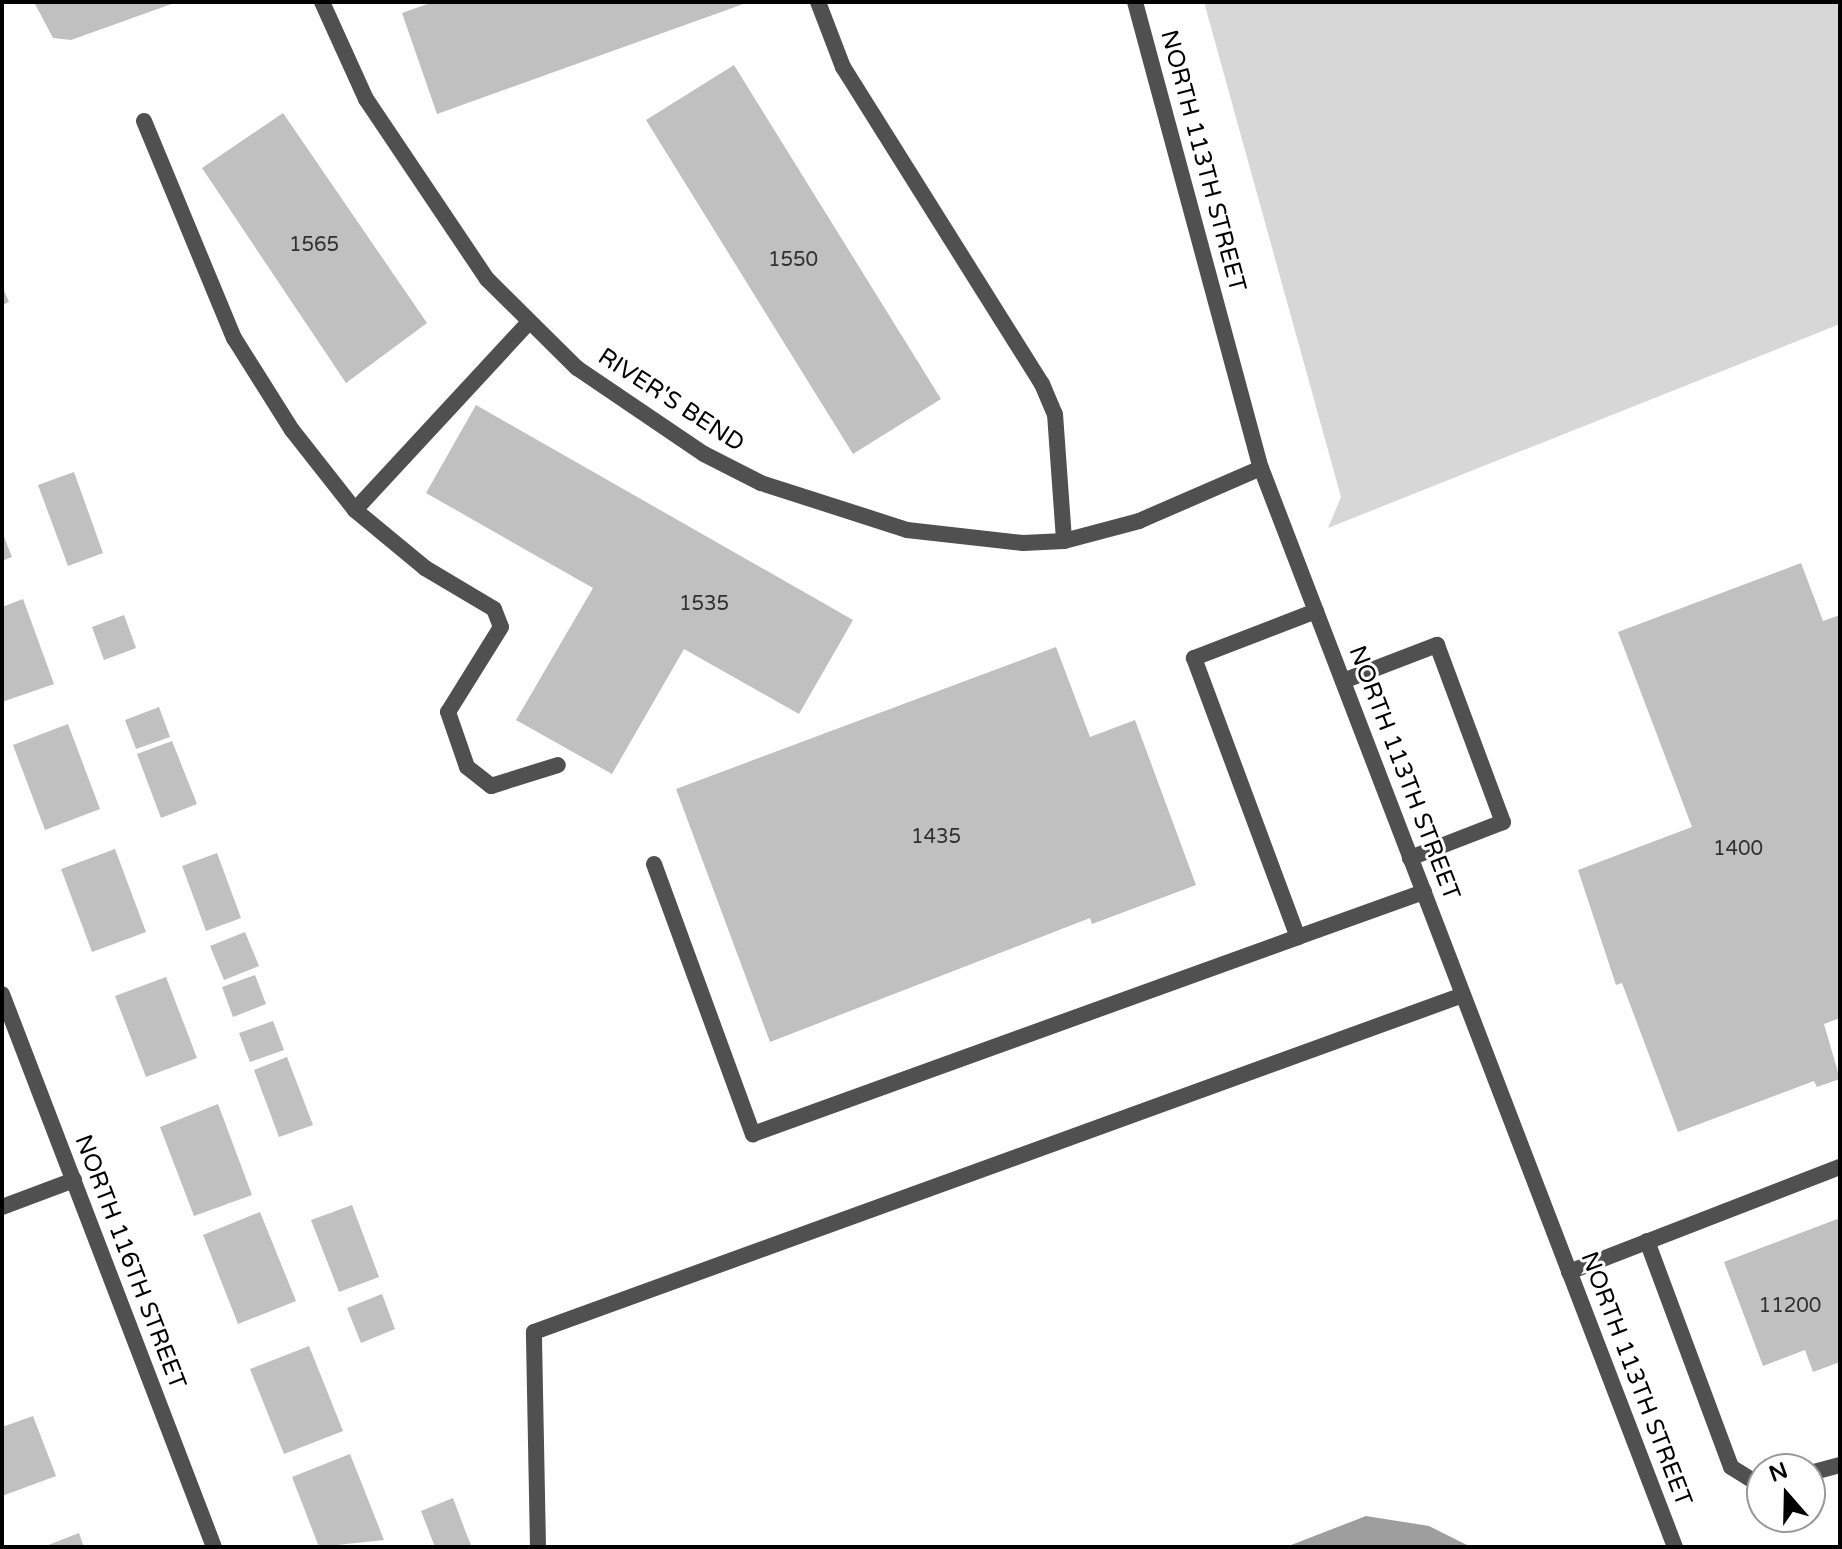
<!DOCTYPE html>
<style>
body{margin:0}
#map{position:relative;width:1842px;height:1549px;overflow:hidden;background:#fff;font-family:"Varela Round",sans-serif}
div>[style]{position:absolute}
.green>*{inset:0;background:#d7d7d7}
.water>*{inset:0;background:#9e9e9e}
.building>*{inset:0;background:#c0c0c0}
.lane>*{height:16px;margin:-8px;padding:0 8px;transform-origin:8px;border-radius:8px;background:#505050}
.street>*{height:16px;margin:-8px;padding:0 8px;transform-origin:8px;border-radius:8px;background:#505050}
span{translate:-50% -50%;white-space:nowrap;text-align:center;line-height:1.15;-webkit-text-stroke:6px #fff;paint-order:stroke}
.number-label{font-size:20px;color:#303030}
.number-label span{-webkit-text-stroke-width:0}
.street-label{font-size:24px;color:#000}
.frame{position:absolute;inset:0;border:4px solid #000;pointer-events:none}
.north{position:absolute;left:1746px;top:1453px;width:80px;height:80px;box-sizing:border-box;background:#fff;border:2px solid #999;border-radius:50%;rotate:340deg;font-size:22px;font-weight:700;line-height:32px;text-align:center;color:#000}
.north::after{content:'';display:block;margin:auto;width:28px;height:36px;background:#000;clip-path:polygon(50% 0,100% 100%,50% 72%,0 100%)}
</style>
<div id="map">
<div class="green">
<i style="clip-path:polygon(1204px 2px,1840px 2px,1840px 324px,1328px 528px,1341px 497px)"></i>
</div>
<div class="water">
<i style="clip-path:polygon(1366px 1516px,1429px 1526px,1471px 1547px,1286px 1547px)"></i>
</div>
<div class="building">
<i style="clip-path:polygon(34px 2px,177px 2px,71px 40px,53px 38px)"></i>
<i style="clip-path:polygon(433px 2px,749px 2px,437px 114px,402px 13px)"></i>
<i style="clip-path:polygon(734px 65px,941px 399px,853px 454px,646px 120px)"></i>
<i style="clip-path:polygon(283px 113px,427px 323px,346px 383px,202px 168px)"></i>
<i style="clip-path:polygon(2px 286px,9px 302px,2px 305px)"></i>
<i style="clip-path:polygon(476px 405px,853px 620px,799px 714px,684px 649px,612px 774px,516px 720px,593px 588px,426px 493px)"></i>
<i style="clip-path:polygon(74px 472px,103px 553px,68px 566px,38px 485px)"></i>
<i style="clip-path:polygon(2px 532px,12px 557px,2px 561px)"></i>
<i style="clip-path:polygon(1801px 563px,1823px 621px,1840px 615px,1840px 1018px,1824px 1024px,1840px 1079px,1817px 1087px,1814px 1081px,1678px 1132px,1622px 983px,1616px 985px,1578px 870px,1692px 827px,1618px 632px)"></i>
<i style="clip-path:polygon(23px 599px,54px 684px,2px 702px,2px 607px)"></i>
<i style="clip-path:polygon(124px 615px,136px 648px,104px 660px,92px 627px)"></i>
<i style="clip-path:polygon(1056px 647px,1090px 737px,1135px 720px,1196px 885px,1092px 924px,1090px 918px,770px 1042px,676px 789px)"></i>
<i style="clip-path:polygon(159px 707px,170px 737px,136px 749px,125px 720px)"></i>
<i style="clip-path:polygon(68px 724px,100px 809px,45px 830px,13px 745px)"></i>
<i style="clip-path:polygon(172px 741px,197px 804px,161px 818px,137px 754px)"></i>
<i style="clip-path:polygon(115px 849px,146px 932px,92px 952px,61px 869px)"></i>
<i style="clip-path:polygon(217px 853px,241px 918px,206px 931px,182px 866px)"></i>
<i style="clip-path:polygon(245px 932px,259px 966px,224px 980px,210px 946px)"></i>
<i style="clip-path:polygon(255px 975px,266px 1004px,233px 1017px,222px 987px)"></i>
<i style="clip-path:polygon(166px 977px,197px 1058px,146px 1077px,115px 996px)"></i>
<i style="clip-path:polygon(273px 1021px,284px 1050px,250px 1062px,239px 1033px)"></i>
<i style="clip-path:polygon(287px 1057px,313px 1125px,279px 1137px,254px 1070px)"></i>
<i style="clip-path:polygon(218px 1104px,252px 1195px,194px 1216px,160px 1127px)"></i>
<i style="clip-path:polygon(352px 1205px,379px 1277px,339px 1292px,311px 1220px)"></i>
<i style="clip-path:polygon(260px 1212px,296px 1301px,238px 1324px,203px 1235px)"></i>
<i style="clip-path:polygon(1840px 1218px,1840px 1362px,1813px 1372px,1805px 1350px,1763px 1366px,1724px 1262px)"></i>
<i style="clip-path:polygon(382px 1294px,395px 1329px,361px 1343px,347px 1308px)"></i>
<i style="clip-path:polygon(309px 1346px,343px 1431px,284px 1454px,250px 1369px)"></i>
<i style="clip-path:polygon(33px 1416px,56px 1476px,2px 1496px,2px 1427px)"></i>
<i style="clip-path:polygon(350px 1454px,384px 1540px,319px 1547px,292px 1477px)"></i>
<i style="clip-path:polygon(453px 1498px,466px 1533px,472px 1547px,435px 1547px,421px 1511px)"></i>
<i style="clip-path:polygon(79px 1533px,84px 1547px,43px 1547px)"></i>
</div>
<div class="lane">
<i style="left:818px;top:2px;width:70px;rotate:69deg"></i>
<i style="left:843px;top:67px;width:374px;rotate:57.9deg"></i>
<i style="left:1042px;top:384px;width:33px;rotate:67deg"></i>
<i style="left:1055px;top:414px;width:127px;rotate:85.9deg"></i>
<i style="left:1135px;top:2px;width:483px;rotate:74.9deg"></i>
<i style="left:144px;top:121px;width:235px;rotate:67.5deg"></i>
<i style="left:234px;top:338px;width:109px;rotate:57.8deg"></i>
<i style="left:292px;top:430px;width:102px;rotate:51.8deg"></i>
<i style="left:355px;top:510px;width:91px;rotate:39.6deg"></i>
<i style="left:425px;top:568px;width:80px;rotate:30.7deg"></i>
<i style="left:494px;top:609px;width:19px;rotate:69deg"></i>
<i style="left:501px;top:627px;width:100px;rotate:121.9deg"></i>
<i style="left:448px;top:712px;width:58px;rotate:70.9deg"></i>
<i style="left:467px;top:767px;width:31px;rotate:38deg"></i>
<i style="left:491px;top:786px;width:70px;rotate:-17.4deg"></i>
<i style="left:355px;top:510px;width:255px;rotate:-47.2deg"></i>
<i style="left:1316px;top:611px;width:131px;rotate:158.9deg"></i>
<i style="left:1194px;top:658px;width:298px;rotate:69.6deg"></i>
<i style="left:1298px;top:937px;width:134px;rotate:-19.7deg"></i>
<i style="left:1343px;top:681px;width:101px;rotate:-21deg"></i>
<i style="left:1437px;top:645px;width:189px;rotate:69.6deg"></i>
<i style="left:1503px;top:822px;width:100px;rotate:158.8deg"></i>
<i style="left:654px;top:864px;width:288px;rotate:69.9deg"></i>
<i style="left:753px;top:1134px;width:580px;rotate:-19.87deg"></i>
<i style="left:1647px;top:1241px;width:241px;rotate:69.6deg"></i>
<i style="left:1731px;top:1467px;width:36px;rotate:32deg"></i>
<i style="left:1569px;top:1272px;width:291px;rotate:-21.2deg"></i>
<i style="left:1810px;top:1473px;width:31px;rotate:-15deg"></i>
<i style="left:538px;top:1547px;width:215px;rotate:-91.1deg"></i>
<i style="left:534px;top:1332px;width:988px;rotate:-19.94deg"></i>
</div>
<div class="street">
<i style="left:322px;top:2px;width:107px;rotate:65.6deg"></i>
<i style="left:366px;top:99px;width:217px;rotate:56.1deg"></i>
<i style="left:487px;top:279px;width:127px;rotate:44.7deg"></i>
<i style="left:577px;top:368px;width:153px;rotate:34.1deg"></i>
<i style="left:704px;top:454px;width:64px;rotate:27deg"></i>
<i style="left:761px;top:483px;width:153px;rotate:17.8deg"></i>
<i style="left:907px;top:530px;width:117px;rotate:6.4deg"></i>
<i style="left:1023px;top:543px;width:41px;rotate:-2.8deg"></i>
<i style="left:1064px;top:541px;width:78px;rotate:-14.9deg"></i>
<i style="left:1139px;top:521px;width:133px;rotate:-23.5deg"></i>
<i style="left:1261px;top:468px;width:1156px;rotate:69.01deg"></i>
<i style="left:2px;top:994px;width:592px;rotate:69.03deg"></i>
<i style="left:2px;top:1207px;width:77px;rotate:-20.6deg"></i>
</div>
<div class="number-label">
<span style="left:314px;top:245px">1565</span>
<span style="left:793px;top:260px">1550</span>
<span style="left:704px;top:604px">1535</span>
<span style="left:936px;top:837px">1435</span>
<span style="left:1738px;top:849px">1400</span>
<span style="left:1790px;top:1306px">11200</span>
</div>
<div class="street-label">
<span style="left:1203px;top:161px;rotate:75deg">NORTH 113TH STREET</span>
<span style="left:671px;top:400px;rotate:33deg">RIVER'S BEND</span>
<span style="left:1404px;top:773px;rotate:69deg">NORTH 113TH STREET</span>
<span style="left:130px;top:1262px;rotate:69deg">NORTH 116TH STREET</span>
<span style="left:1636px;top:1379px;rotate:69deg">NORTH 113TH STREET</span>
</div>
<div class="frame"></div>
<div class="north">N</div>
</div>
